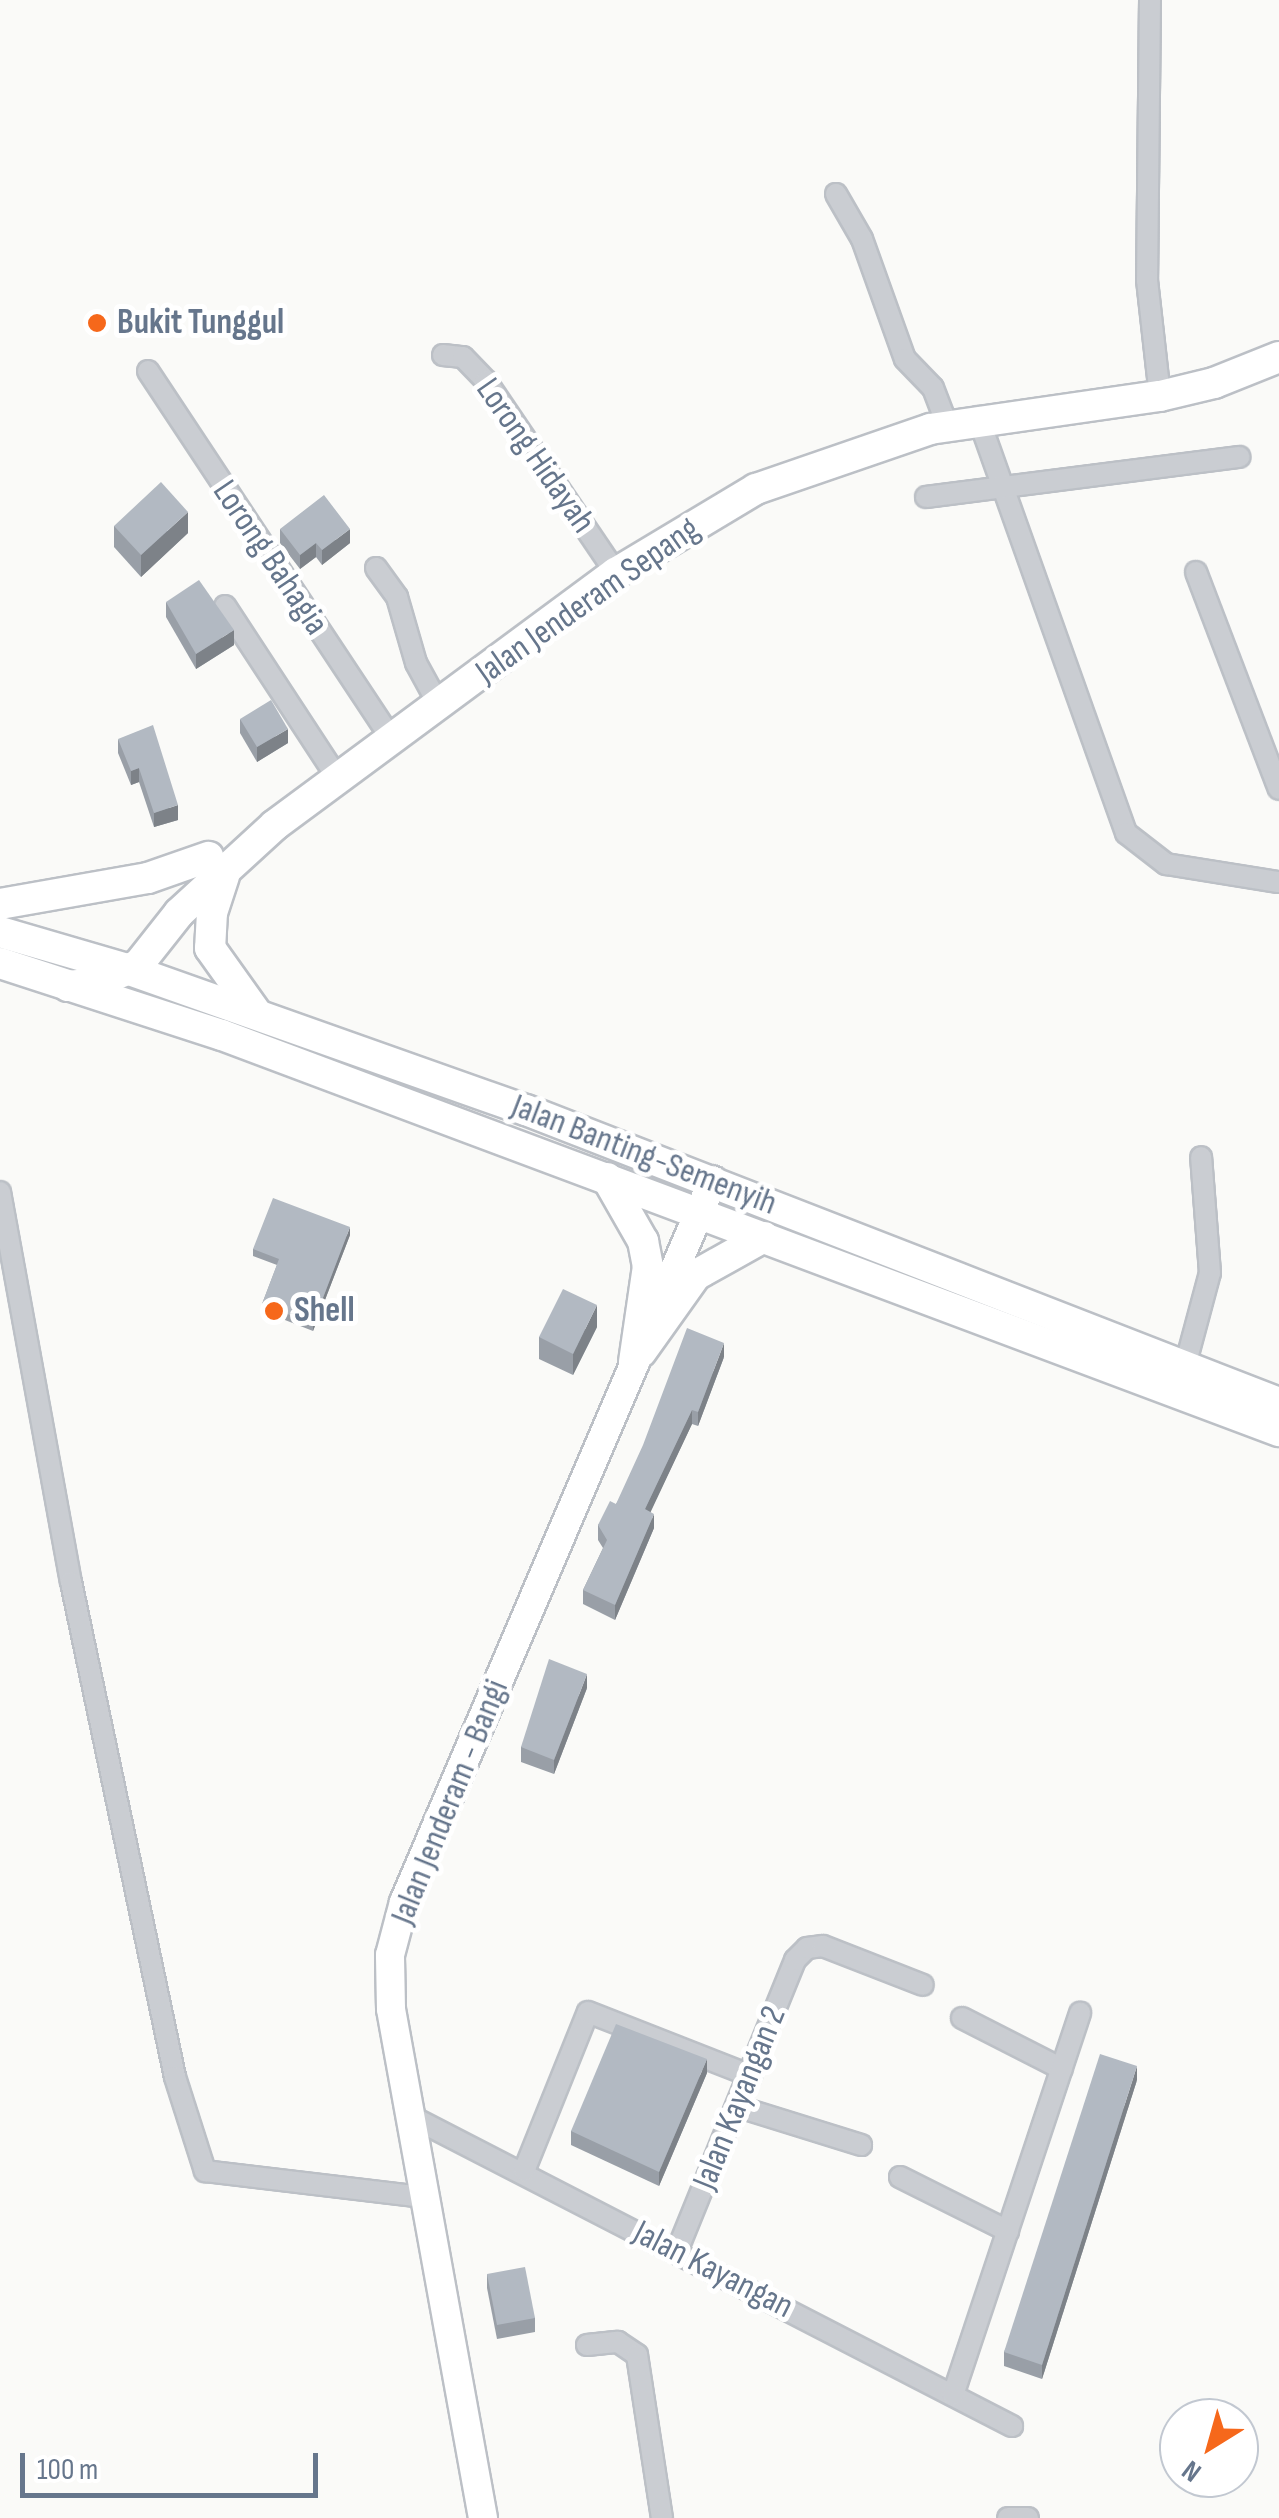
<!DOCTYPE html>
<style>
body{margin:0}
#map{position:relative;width:1279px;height:2518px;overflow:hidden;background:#fafaf8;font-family:"Sofia Sans Condensed",sans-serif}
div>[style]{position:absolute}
.roads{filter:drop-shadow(2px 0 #bcc0c6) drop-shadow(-2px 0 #bcc0c6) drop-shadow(0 2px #bcc0c6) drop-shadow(0 -2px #bcc0c6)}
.street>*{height:20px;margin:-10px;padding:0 10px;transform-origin:10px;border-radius:10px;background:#cacdd2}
.secondary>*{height:28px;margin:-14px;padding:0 14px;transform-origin:14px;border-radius:14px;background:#fff}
.primary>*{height:30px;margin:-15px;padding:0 15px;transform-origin:15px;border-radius:15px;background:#fff}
.wall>*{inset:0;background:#999fa7}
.shaded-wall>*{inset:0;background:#7d8288}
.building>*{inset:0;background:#b2b9c2}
.dots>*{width:28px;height:28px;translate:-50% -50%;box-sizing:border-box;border:5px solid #fff;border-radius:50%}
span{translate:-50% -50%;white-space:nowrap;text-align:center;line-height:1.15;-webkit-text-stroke:10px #fff;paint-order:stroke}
.poi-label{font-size:35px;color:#66768c;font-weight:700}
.left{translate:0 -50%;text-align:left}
.street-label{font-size:35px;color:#66768c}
.north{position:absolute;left:1159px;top:2398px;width:100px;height:100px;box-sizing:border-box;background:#fff;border:2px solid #c2c8d1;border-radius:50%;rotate:217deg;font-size:28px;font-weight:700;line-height:40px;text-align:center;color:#66768c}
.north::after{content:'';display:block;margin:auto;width:35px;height:45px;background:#f6681b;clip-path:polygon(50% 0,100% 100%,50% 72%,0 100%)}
.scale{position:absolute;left:20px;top:2453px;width:298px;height:45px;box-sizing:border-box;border:5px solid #66768c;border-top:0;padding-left:12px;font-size:30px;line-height:35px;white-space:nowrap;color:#66768c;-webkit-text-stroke:8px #fff;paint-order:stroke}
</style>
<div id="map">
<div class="roads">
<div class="street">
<i style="left:1150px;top:0;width:280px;rotate:90.6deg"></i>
<i style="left:1147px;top:280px;width:117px;rotate:83.6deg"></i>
<i style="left:836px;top:194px;width:52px;rotate:60deg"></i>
<i style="left:862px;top:239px;width:127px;rotate:70.3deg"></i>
<i style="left:905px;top:359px;width:40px;rotate:46deg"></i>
<i style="left:933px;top:388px;width:40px;rotate:69deg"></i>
<i style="left:443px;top:355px;width:20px;rotate:6deg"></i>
<i style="left:463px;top:357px;width:33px;rotate:46deg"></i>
<i style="left:486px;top:381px;width:232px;rotate:55.9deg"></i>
<i style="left:148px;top:371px;width:445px;rotate:56.5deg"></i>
<i style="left:978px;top:417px;width:442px;rotate:70.4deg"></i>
<i style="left:1126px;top:833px;width:51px;rotate:37.8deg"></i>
<i style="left:1166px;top:864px;width:114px;rotate:9.1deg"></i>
<i style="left:926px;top:497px;width:316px;rotate:-7.3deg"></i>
<i style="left:376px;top:568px;width:36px;rotate:54deg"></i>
<i style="left:397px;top:597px;width:69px;rotate:73.9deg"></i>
<i style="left:416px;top:663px;width:50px;rotate:61.4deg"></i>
<i style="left:1196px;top:572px;width:232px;rotate:69.1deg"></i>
<i style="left:225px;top:606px;width:207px;rotate:56.8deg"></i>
<i style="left:0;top:1192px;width:396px;rotate:79.7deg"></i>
<i style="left:71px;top:1582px;width:506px;rotate:78.13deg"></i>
<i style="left:175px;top:2077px;width:99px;rotate:72.3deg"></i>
<i style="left:205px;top:2171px;width:221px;rotate:6.8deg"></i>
<i style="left:1185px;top:1366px;width:96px;rotate:-75deg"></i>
<i style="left:1210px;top:1273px;width:116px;rotate:-94.4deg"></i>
<i style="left:962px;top:2018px;width:112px;rotate:27deg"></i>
<i style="left:739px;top:2107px;width:128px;rotate:17.3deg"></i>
<i style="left:412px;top:2117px;width:675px;rotate:27.25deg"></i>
<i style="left:524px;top:2171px;width:171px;rotate:-68.1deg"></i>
<i style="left:588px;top:2012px;width:175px;rotate:21.4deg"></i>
<i style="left:900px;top:2177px;width:121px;rotate:26.6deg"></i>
<i style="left:677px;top:2251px;width:314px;rotate:-67.9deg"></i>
<i style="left:795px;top:1960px;width:17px;rotate:-45deg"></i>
<i style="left:807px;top:1948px;width:16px;rotate:-7deg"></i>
<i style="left:823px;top:1946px;width:107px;rotate:21.3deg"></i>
<i style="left:587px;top:2345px;width:31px;rotate:-6deg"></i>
<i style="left:618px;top:2342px;width:23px;rotate:34deg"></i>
<i style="left:637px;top:2355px;width:165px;rotate:81.3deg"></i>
<i style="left:953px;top:2395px;width:403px;rotate:-71.6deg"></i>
<i style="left:1008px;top:2518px;width:20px"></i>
</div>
<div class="secondary">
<i style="left:483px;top:2518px;width:517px;rotate:-100.25deg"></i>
<i style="left:391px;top:2009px;width:54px;rotate:-91.1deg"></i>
<i style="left:390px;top:1955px;width:55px;rotate:-75.2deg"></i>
<i style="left:404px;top:1902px;width:785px;rotate:-66.83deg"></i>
</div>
<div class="primary">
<i style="left:224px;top:876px;width:38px;rotate:108deg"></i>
<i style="left:212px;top:912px;width:36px;rotate:93deg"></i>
<i style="left:210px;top:948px;width:81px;rotate:54.5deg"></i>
<i style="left:0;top:904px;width:150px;rotate:-10deg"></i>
<i style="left:148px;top:878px;width:64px;rotate:-19.3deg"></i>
<i style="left:0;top:932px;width:132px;rotate:16.2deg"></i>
<i style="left:127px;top:969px;width:423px;rotate:19.5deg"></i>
<i style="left:526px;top:1110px;width:808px;rotate:21.26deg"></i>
<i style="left:0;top:963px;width:233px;rotate:18deg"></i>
<i style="left:222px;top:1035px;width:1129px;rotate:20.54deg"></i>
<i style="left:68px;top:986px;width:28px;rotate:-6deg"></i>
<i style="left:96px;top:983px;width:46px;rotate:-23.2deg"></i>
<i style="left:138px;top:965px;width:66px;rotate:-51.7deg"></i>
<i style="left:179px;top:913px;width:130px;rotate:-42.5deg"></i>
<i style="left:275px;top:825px;width:424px;rotate:-36.5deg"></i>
<i style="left:616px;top:573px;width:163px;rotate:-31deg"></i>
<i style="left:756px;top:489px;width:184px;rotate:-19deg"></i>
<i style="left:930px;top:429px;width:232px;rotate:-8.2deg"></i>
<i style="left:1160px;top:396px;width:56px;rotate:-13.5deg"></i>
<i style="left:1214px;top:383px;width:70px;rotate:-21.8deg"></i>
<i style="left:607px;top:1178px;width:73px;rotate:60.3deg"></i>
<i style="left:643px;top:1241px;width:25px;rotate:79deg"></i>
<i style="left:648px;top:1266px;width:97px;rotate:98.3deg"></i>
<i style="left:641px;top:1352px;width:95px;rotate:-54.5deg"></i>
<i style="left:696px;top:1275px;width:78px;rotate:-29.2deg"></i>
</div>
</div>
<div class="wall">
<i style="clip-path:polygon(114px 526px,188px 533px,141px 577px,114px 547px)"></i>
<i style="clip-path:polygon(280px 529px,350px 543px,322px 565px,316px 557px,300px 569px,280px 543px)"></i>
<i style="clip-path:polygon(166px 602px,234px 645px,196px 669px,166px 617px)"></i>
<i style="clip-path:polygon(240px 719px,288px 743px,257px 762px,240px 733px)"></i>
<i style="clip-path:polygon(118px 739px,178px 820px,154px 827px,139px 782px,131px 785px,118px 753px)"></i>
<i style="clip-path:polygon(350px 1235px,313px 1331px,262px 1311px,262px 1304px,277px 1265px,253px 1256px,253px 1249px)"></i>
<i style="clip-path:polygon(597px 1327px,573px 1375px,539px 1359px,539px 1337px)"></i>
<i style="clip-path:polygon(724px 1357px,698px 1426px,692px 1424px,650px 1512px,654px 1528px,615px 1620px,583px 1604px,583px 1590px,603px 1548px,598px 1540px,598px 1525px,616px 1504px)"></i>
<i style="clip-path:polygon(587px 1688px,554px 1774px,521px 1762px,521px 1747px)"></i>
<i style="clip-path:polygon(707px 2073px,659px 2186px,571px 2145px,571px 2131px)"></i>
<i style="clip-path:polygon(1137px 2080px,1042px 2379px,1004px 2366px,1004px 2352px)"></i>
<i style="clip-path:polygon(487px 2274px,535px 2318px,535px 2332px,497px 2339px,487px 2288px)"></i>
</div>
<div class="shaded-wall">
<i style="clip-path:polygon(188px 512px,188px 533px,141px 577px,141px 555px)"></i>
<i style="clip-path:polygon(350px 529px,350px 543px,322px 565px,322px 550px)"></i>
<i style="clip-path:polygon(316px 543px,316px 557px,300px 569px,300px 555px)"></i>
<i style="clip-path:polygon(234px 630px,234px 645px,196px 669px,196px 654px)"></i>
<i style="clip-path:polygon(288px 729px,288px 743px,257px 762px,257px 747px)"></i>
<i style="clip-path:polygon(139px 768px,139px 782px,131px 785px,131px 771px)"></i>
<i style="clip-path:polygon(178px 805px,178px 820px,154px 827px,154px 813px)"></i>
<i style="clip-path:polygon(350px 1227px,350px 1235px,313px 1331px,313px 1324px)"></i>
<i style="clip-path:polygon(597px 1305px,597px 1327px,573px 1375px,573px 1354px)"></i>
<i style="clip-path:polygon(724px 1343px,724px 1357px,698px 1426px,698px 1412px)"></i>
<i style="clip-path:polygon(692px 1410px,692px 1424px,645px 1524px,645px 1509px)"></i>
<i style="clip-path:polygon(654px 1514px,654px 1528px,615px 1620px,615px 1605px)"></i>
<i style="clip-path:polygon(587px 1674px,587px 1688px,554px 1774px,554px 1760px)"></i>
<i style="clip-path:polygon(707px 2059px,707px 2073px,659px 2186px,659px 2172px)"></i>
<i style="clip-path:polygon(1137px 2066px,1137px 2080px,1042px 2379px,1042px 2365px)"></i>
</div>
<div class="building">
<i style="clip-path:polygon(161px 482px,188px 512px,141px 555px,114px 526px)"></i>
<i style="clip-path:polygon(324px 495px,350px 529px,322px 550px,316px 543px,300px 555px,280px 529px)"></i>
<i style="clip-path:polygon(199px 580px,234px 630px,196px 654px,166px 602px)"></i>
<i style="clip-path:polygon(271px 700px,288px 729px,257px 747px,240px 719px)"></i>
<i style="clip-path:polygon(153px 725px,178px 805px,154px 813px,139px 768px,131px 771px,118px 739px)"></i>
<i style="clip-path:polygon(273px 1198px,350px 1227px,313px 1324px,262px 1304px,279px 1259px,253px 1249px)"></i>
<i style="clip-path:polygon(563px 1289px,597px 1305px,573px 1354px,539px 1337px)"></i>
<i style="clip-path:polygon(687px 1328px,724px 1343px,698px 1412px,692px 1410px,645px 1509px,654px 1514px,615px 1605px,583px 1590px,607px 1540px,598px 1525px,610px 1501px,616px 1504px,643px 1445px)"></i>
<i style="clip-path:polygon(549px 1659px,587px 1674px,554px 1760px,521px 1747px)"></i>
<i style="clip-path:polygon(616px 2024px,707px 2059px,659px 2172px,571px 2131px)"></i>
<i style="clip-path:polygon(1100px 2054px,1137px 2066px,1042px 2365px,1004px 2352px)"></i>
<i style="clip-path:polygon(525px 2267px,535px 2318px,497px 2325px,487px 2274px)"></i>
</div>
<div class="dots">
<i style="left:97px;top:323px;background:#f6681b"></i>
<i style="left:274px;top:1311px;background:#f6681b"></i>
</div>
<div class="poi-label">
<span class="left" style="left:117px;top:323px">Bukit Tunggul</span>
<span class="left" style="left:294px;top:1311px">Shell</span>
</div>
<div class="street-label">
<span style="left:535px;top:456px;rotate:55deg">Lorong Hidayah</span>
<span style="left:270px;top:558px;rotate:56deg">Lorong Bahagia</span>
<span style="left:588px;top:601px;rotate:-35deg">Jalan Jenderam Sepang</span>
<span style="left:644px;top:1155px;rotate:21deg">Jalan Banting-Semenyih</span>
<span style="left:450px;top:1802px;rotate:-68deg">Jalan Jenderam - Bangi</span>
<span style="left:740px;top:2098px;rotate:-68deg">Jalan Kayangan 2</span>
<span style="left:713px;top:2270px;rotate:27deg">Jalan Kayangan</span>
</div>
<div class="north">N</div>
<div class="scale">100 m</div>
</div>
